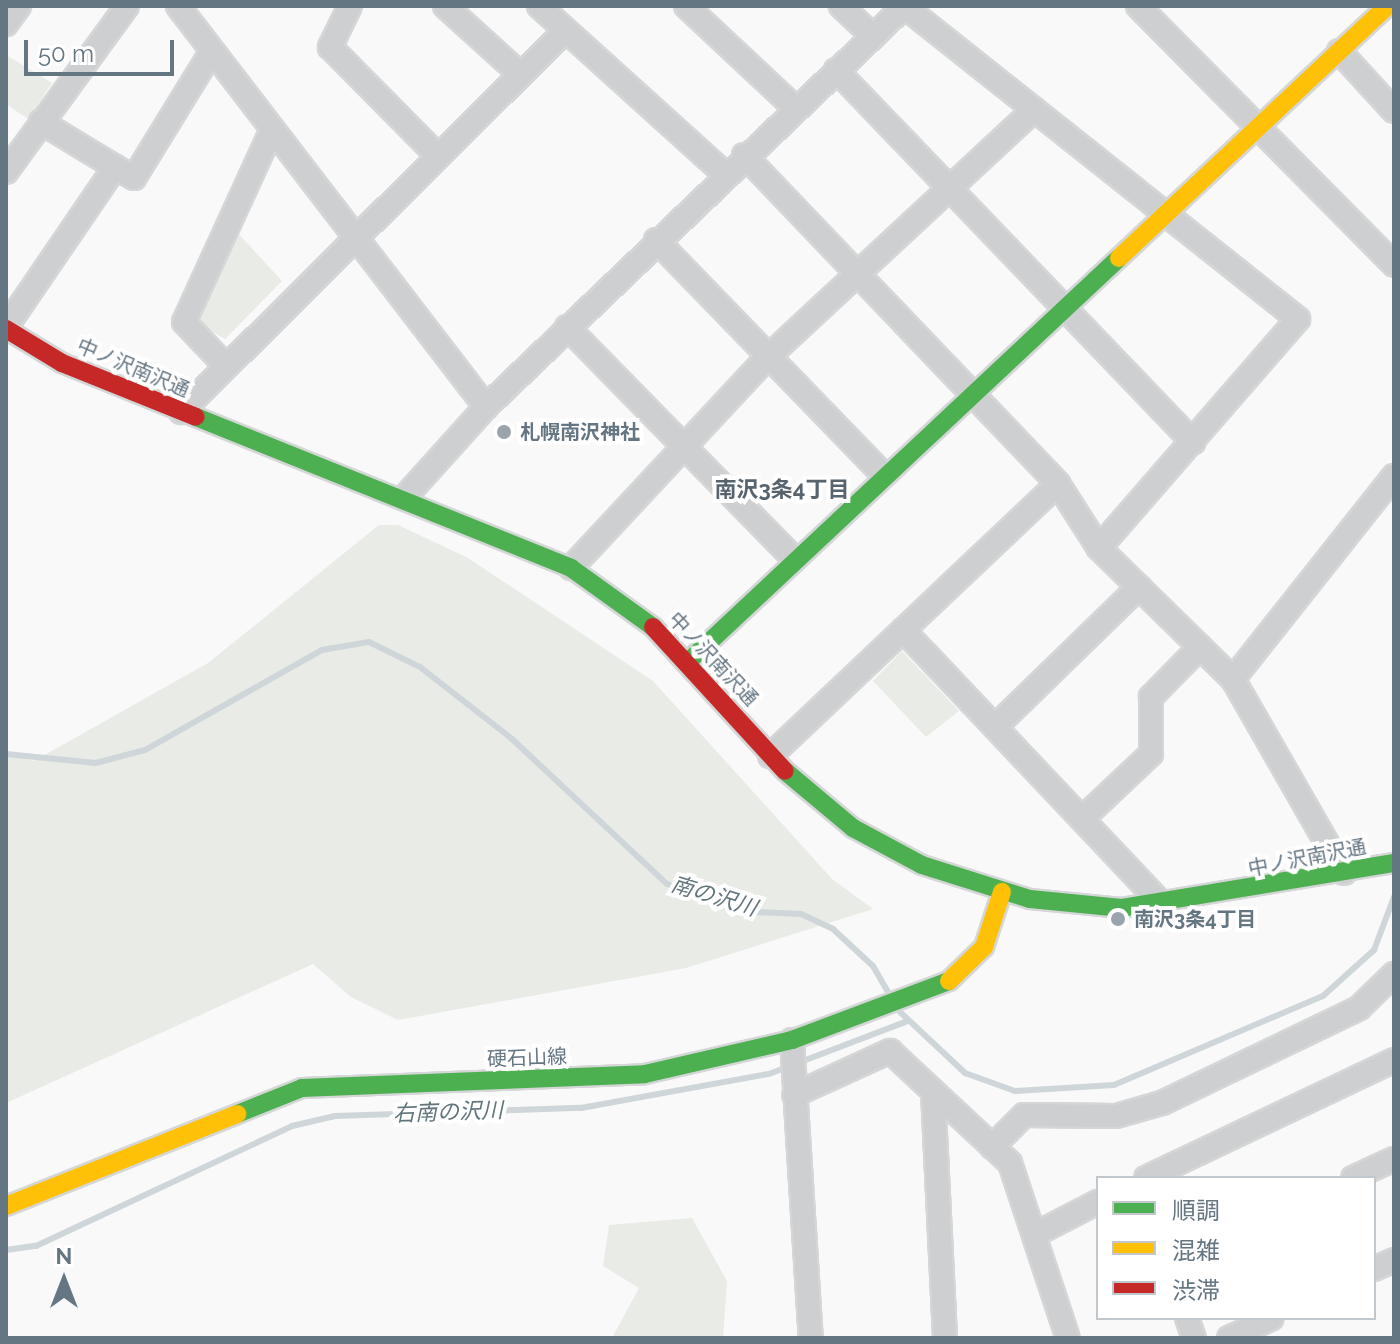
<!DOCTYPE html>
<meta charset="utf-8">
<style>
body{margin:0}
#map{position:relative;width:1400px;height:1344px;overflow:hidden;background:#f9f9f9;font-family:Raleway,"Noto Sans JP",sans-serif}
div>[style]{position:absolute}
.green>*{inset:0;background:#e8ebe6}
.stream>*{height:6px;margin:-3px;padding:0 3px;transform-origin:3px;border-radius:3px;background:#ced6d9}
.roads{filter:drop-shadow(2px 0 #d5d6d7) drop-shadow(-2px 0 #d5d6d7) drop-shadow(0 2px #d5d6d7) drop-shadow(0 -2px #d5d6d7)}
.street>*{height:22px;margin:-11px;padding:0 11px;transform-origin:11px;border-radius:11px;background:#cecfd0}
.fast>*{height:18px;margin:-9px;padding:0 9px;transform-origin:9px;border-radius:9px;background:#4caf50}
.slow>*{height:18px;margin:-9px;padding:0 9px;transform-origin:9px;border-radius:9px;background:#ffc107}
.jam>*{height:18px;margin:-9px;padding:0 9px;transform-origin:9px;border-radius:9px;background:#c62828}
.dots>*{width:22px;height:22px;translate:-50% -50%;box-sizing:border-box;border:4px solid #fff;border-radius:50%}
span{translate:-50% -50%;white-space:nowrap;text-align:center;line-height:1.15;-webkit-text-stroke:8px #fff;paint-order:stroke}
.street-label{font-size:20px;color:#657683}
.poi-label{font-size:20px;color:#657683;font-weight:700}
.left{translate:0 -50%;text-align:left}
.neighbourhood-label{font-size:22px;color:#57646e;font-weight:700}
.water-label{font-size:22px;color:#60757c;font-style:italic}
.frame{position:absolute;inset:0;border:8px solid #657683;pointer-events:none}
.legend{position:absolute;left:1096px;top:1176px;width:280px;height:144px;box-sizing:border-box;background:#fff;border:2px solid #c1c8cd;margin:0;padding:10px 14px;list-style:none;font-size:24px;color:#657683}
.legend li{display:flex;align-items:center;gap:16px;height:40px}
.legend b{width:40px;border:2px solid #c1c8cd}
.north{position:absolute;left:24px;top:1240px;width:80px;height:80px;-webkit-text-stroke:6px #fff;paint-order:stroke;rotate:0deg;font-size:22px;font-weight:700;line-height:32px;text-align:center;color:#657683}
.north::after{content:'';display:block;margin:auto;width:28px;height:36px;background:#657683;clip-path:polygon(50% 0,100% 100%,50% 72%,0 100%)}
.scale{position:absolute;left:24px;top:40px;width:150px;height:36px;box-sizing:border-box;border:4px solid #657683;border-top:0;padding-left:10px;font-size:24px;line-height:28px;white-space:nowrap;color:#657683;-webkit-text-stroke:6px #fff;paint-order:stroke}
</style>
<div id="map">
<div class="green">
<i style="clip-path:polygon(6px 55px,52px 83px,28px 119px,6px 104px)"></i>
<i style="clip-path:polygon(236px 231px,282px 281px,225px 339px,195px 322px)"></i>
<i style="clip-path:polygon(379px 525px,398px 525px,468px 558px,653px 681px,832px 879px,873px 909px,686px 968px,398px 1020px,351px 997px,313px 964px,6px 1103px,6px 752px,34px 761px,208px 663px)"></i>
<i style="clip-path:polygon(902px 651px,959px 711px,926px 737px,873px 681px)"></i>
<i style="clip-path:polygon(692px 1218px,727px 1281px,723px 1338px,612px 1338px,639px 1288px,603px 1266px,609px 1225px)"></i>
</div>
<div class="stream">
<i style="left:6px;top:754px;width:90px;rotate:5.7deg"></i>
<i style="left:96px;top:763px;width:51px;rotate:-14.9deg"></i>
<i style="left:145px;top:750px;width:203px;rotate:-29.5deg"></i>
<i style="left:322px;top:650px;width:48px;rotate:-9.7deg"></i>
<i style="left:369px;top:642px;width:57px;rotate:26.1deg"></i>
<i style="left:420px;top:667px;width:117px;rotate:38deg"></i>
<i style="left:512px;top:739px;width:212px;rotate:43.1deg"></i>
<i style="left:667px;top:884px;width:91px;rotate:17.8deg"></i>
<i style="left:754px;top:912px;width:47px;rotate:2.4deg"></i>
<i style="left:801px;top:914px;width:35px;rotate:25deg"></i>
<i style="left:833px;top:929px;width:54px;rotate:42.8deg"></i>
<i style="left:873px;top:966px;width:32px;rotate:60deg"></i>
<i style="left:899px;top:1011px;width:91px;rotate:43.2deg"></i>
<i style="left:965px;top:1073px;width:53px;rotate:19.8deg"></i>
<i style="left:1015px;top:1091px;width:99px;rotate:-3.5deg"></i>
<i style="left:1114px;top:1085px;width:227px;rotate:-23.1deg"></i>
<i style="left:1323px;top:996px;width:69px;rotate:-42deg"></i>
<i style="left:1374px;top:950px;width:57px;rotate:-69.3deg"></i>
<i style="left:6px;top:1250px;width:30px;rotate:-8deg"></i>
<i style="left:36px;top:1246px;width:283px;rotate:-25.1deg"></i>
<i style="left:292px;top:1126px;width:44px;rotate:-13.1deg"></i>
<i style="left:335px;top:1116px;width:246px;rotate:-1.9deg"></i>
<i style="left:581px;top:1108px;width:191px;rotate:-10.3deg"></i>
<i style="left:769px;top:1074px;width:146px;rotate:-20.9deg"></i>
</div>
<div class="roads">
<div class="street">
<i style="left:178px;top:6px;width:506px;rotate:52.47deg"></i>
<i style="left:350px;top:6px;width:46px;rotate:116deg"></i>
<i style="left:330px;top:47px;width:151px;rotate:45.3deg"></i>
<i style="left:445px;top:6px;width:101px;rotate:42.2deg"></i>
<i style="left:539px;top:6px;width:251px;rotate:42.1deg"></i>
<i style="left:686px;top:6px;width:149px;rotate:43.1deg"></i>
<i style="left:841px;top:6px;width:44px;rotate:43.2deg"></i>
<i style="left:1138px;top:6px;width:364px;rotate:45.3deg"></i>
<i style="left:905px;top:7px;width:502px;rotate:38.45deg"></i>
<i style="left:1298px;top:319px;width:303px;rotate:131deg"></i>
<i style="left:6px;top:24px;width:22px;rotate:-54deg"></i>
<i style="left:1339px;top:51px;width:81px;rotate:47.5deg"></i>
<i style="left:836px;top:70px;width:516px;rotate:46.18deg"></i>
<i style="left:744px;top:155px;width:455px;rotate:46.3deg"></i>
<i style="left:1058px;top:484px;width:76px;rotate:57.4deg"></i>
<i style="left:1099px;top:548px;width:187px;rotate:44.4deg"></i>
<i style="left:115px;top:167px;width:22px;rotate:30deg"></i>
<i style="left:134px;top:178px;width:149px;rotate:-58.4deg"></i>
<i style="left:6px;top:172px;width:205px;rotate:-53.9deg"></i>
<i style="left:656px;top:240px;width:327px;rotate:45.9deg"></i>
<i style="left:6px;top:327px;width:194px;rotate:-55.7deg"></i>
<i style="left:115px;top:167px;width:87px;rotate:-148.7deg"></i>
<i style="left:567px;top:327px;width:325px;rotate:45.6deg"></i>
<i style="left:224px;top:364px;width:58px;rotate:-133.6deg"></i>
<i style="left:184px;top:322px;width:211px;rotate:-65.4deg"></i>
<i style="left:181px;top:412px;width:541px;rotate:-44.78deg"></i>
<i style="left:404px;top:498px;width:122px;rotate:-48deg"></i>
<i style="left:486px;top:407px;width:580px;rotate:-43.74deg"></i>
<i style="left:571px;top:568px;width:290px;rotate:-47deg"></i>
<i style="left:769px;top:356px;width:362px;rotate:-42.9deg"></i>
<i style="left:903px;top:630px;width:376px;rotate:46.6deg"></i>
<i style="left:995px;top:727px;width:201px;rotate:-44.2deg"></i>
<i style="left:770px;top:756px;width:396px;rotate:-43.4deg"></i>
<i style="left:1082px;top:819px;width:95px;rotate:-43.3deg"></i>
<i style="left:1151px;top:754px;width:57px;rotate:-90deg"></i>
<i style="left:1151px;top:697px;width:70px;rotate:-45.6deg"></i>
<i style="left:1344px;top:873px;width:224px;rotate:-119.8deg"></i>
<i style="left:1233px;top:679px;width:259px;rotate:-51.6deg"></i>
<i style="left:792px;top:1040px;width:299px;rotate:86.4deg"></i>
<i style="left:933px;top:1092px;width:246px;rotate:87.2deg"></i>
<i style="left:794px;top:1095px;width:106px;rotate:-24.6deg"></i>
<i style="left:890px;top:1051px;width:164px;rotate:43deg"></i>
<i style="left:1010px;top:1163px;width:184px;rotate:71.7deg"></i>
<i style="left:992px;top:1147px;width:45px;rotate:-45deg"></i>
<i style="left:1024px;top:1115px;width:92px;rotate:0.6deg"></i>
<i style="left:1116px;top:1116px;width:48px;rotate:-15.8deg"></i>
<i style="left:1162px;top:1103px;width:219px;rotate:-25.7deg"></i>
<i style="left:1359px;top:1008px;width:49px;rotate:-44.2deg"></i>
<i style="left:1146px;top:1178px;width:275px;rotate:-25.4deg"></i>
<i style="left:1353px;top:1178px;width:45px;rotate:-24.9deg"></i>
<i style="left:1036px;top:1234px;width:70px;rotate:-27.3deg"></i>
<i style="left:1374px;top:1269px;width:22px;rotate:-24deg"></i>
<i style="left:1187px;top:1318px;width:21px;rotate:71deg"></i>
<i style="left:1229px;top:1338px;width:47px;rotate:-24.9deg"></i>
</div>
<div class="fast">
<i style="left:196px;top:417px;width:404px;rotate:21.9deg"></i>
<i style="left:571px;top:568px;width:101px;rotate:35.7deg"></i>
<i style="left:690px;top:660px;width:588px;rotate:-43.14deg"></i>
<i style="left:785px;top:771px;width:89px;rotate:40deg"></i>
<i style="left:853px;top:828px;width:78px;rotate:28.2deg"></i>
<i style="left:922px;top:865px;width:113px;rotate:17.5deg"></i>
<i style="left:1030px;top:899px;width:92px;rotate:5.6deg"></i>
<i style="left:1122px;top:908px;width:276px;rotate:-9.4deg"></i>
<i style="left:237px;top:1114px;width:70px;rotate:-21.8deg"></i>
<i style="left:302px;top:1088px;width:343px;rotate:-2.3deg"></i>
<i style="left:645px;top:1074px;width:151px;rotate:-13deg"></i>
<i style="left:792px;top:1040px;width:168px;rotate:-20.6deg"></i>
</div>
<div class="slow">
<i style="left:1119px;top:258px;width:368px;rotate:-43.2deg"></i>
<i style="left:949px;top:981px;width:49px;rotate:-44.2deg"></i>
<i style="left:984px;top:947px;width:58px;rotate:-71.9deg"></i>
<i style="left:6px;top:1206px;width:249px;rotate:-21.7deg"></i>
</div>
<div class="jam">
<i style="left:6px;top:329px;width:66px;rotate:31.3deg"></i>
<i style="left:62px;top:363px;width:144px;rotate:21.9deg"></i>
<i style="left:653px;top:627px;width:195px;rotate:47.5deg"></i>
</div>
</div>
<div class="dots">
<i style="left:504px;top:432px;background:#99a4ac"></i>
<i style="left:1118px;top:919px;background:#99a4ac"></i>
</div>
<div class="street-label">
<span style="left:133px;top:368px;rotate:23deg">中ノ沢南沢通</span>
<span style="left:713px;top:659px;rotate:47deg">中ノ沢南沢通</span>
<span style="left:1307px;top:858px;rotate:-11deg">中ノ沢南沢通</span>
<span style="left:527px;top:1058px;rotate:-2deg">硬石山線</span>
</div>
<div class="poi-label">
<span class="left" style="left:520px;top:432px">札幌南沢神社</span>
<span class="left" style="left:1134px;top:919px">南沢3条4丁目</span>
</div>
<div class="neighbourhood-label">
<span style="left:782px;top:490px">南沢3条4丁目</span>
</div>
<div class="water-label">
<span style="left:714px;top:896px;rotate:17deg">南の沢川</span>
<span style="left:448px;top:1112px;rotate:-2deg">右南の沢川</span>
</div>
<div class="frame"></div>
<ul class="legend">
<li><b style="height:10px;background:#4caf50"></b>順調</li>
<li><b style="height:10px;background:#ffc107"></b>混雑</li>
<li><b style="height:10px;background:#c62828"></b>渋滞</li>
</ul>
<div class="north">N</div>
<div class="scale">50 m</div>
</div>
